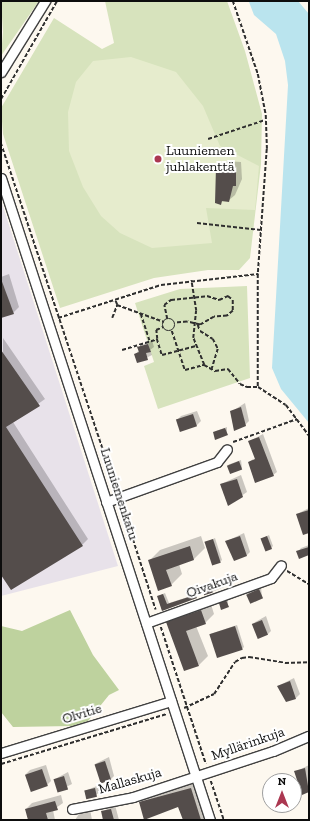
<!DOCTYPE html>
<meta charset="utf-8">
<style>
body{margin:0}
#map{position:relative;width:310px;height:821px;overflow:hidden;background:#fdf8ef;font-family:"Zilla Slab",serif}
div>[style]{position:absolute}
.industrial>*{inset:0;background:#e8e2ea}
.green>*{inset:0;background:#d7e3bd}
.forest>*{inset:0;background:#bed29e}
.pitch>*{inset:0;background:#e6eccd}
.water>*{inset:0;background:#bae4ee}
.shadow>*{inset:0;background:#0003}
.building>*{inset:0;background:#544d4b;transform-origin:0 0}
.path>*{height:1.5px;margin-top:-0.75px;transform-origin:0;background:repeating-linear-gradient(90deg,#2f2f2f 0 4px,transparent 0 6px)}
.path>.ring{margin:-0.75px;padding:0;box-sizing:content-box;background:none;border:1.5px solid #2f2f2f;border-radius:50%}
.roads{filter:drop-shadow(1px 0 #404040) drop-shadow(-1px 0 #404040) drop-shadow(0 1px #404040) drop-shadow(0 -1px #404040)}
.minor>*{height:9px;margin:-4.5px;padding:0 4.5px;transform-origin:4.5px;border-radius:4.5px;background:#fff}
.dots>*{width:11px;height:11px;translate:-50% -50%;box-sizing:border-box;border:2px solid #fff;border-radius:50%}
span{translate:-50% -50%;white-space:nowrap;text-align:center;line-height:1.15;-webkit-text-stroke:4px #fff;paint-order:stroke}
.poi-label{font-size:14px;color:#0d0d0d}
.left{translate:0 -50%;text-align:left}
.street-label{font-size:14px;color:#0d0d0d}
.frame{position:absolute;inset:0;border:2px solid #0d0d0d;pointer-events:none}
.north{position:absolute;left:262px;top:773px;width:40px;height:40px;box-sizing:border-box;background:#fff;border:1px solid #9e9e9e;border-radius:50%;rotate:0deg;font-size:11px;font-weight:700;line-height:16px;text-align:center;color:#0d0d0d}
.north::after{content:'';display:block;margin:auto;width:14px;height:18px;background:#ab3751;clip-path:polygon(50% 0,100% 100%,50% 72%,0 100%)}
</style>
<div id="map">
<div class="industrial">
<div style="clip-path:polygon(1px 200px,118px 566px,1px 596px)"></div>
</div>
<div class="green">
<div style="clip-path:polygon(1px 1px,39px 1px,1px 56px,3px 32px)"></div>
<div style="clip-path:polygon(105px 1px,227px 1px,245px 51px,262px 114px,261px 164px,250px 258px,239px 270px,208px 270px,154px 278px,60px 308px,3px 134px,1px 108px,54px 18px,102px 49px,114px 43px)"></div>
<div style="clip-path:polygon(247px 286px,250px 378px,158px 409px,144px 366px,154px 362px,135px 303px,180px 289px)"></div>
</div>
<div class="forest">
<div style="clip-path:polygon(70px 610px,93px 655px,119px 690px,109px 695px,88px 721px,72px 726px,13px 727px,1px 712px,1px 626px,22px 631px)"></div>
</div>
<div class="pitch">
<div style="clip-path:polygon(131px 57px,176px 72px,203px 106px,220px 146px,259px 166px,255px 210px,206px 208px,212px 243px,152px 248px,120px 233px,101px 216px,83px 187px,69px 151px,68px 112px,76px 82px,93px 61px)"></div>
</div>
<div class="water">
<div style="clip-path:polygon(298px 1px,309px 14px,309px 423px,281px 389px,272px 368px,288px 85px,285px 61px,276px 34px,254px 15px,249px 2px)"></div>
</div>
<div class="shadow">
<div style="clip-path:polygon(224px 161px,241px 162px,242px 179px,235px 195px,228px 201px,216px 202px,217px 167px)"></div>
<div style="clip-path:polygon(9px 274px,19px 307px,13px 313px,1px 317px,1px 277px)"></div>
<div style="clip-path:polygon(3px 338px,45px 399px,13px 422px,88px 539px,82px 545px,1px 573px)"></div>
<div style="clip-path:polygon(152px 340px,154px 347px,150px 350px,152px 355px,138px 362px,135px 355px,139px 350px,138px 347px)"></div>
<div style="clip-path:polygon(245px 403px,249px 421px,245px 425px,231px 412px)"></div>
<div style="clip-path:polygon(197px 411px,201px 421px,197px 425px,177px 420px,181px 416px)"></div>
<div style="clip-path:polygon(227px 427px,227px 434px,214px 433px,216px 431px)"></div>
<div style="clip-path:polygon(evenodd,263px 434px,277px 472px,273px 475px,249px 462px,256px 457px,250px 441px,263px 434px,260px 457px,252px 462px,252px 459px,260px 457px)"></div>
<div style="clip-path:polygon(241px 460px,242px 468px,228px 465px,230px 464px)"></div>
<div style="clip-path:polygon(241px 475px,247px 492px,228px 505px,221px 484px)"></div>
<div style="clip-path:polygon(309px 508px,309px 534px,297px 514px)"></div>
<div style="clip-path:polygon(244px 533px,250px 552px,246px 556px,227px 541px)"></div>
<div style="clip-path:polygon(269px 535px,273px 546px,271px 548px,261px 539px)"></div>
<div style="clip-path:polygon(201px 536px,205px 548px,194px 559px,179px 564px,182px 574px,171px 585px,149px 561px,160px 550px)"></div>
<div style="clip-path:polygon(215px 538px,222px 560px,220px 562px,207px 542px)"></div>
<div style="clip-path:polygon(309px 545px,309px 554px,298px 552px,301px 548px)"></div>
<div style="clip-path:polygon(211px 583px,214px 589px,223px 585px,224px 587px,212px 592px,202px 587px)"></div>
<div style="clip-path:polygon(261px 587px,262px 597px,247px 594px,249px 592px)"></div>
<div style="clip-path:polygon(165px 593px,169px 603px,197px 594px,198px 596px,162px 610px,158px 596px)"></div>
<div style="clip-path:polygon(228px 599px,228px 606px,220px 603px)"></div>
<div style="clip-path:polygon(210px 601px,214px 614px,205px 623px,196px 626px,208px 656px,199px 665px,167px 622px,176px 613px)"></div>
<div style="clip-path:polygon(266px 616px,271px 631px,267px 635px,252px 624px)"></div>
<div style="clip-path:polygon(237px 625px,244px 647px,242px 649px,210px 634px)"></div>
<div style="clip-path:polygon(294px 678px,300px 694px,296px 698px,283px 690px,280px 691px,278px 686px)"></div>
<div style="clip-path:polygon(109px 757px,114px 776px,110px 780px,95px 764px)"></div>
<div style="clip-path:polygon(46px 765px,51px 781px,47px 785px,26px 774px,30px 770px)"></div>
<div style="clip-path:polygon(309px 765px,309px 791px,302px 793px,295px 772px)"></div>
<div style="clip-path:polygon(68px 772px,72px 784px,58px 791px,55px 779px)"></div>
<div style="clip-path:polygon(198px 781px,211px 820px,184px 820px,179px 805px,140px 802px,147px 795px)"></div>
<div style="clip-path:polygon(99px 785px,101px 792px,87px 799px,85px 791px)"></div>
<div style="clip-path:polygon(61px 795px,63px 803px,53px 810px,55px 820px,29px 820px,26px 809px,32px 803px)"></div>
<div style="clip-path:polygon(115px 805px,119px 820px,104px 820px,102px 812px)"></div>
<div style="clip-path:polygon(90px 809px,92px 820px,75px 820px,81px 811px)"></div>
</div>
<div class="building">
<div style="clip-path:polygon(216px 167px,236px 167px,236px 186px,233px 186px,229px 202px,222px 201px,221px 205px,215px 203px)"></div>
<div style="clip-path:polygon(1px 279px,14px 314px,1px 318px)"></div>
<div style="clip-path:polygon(148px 344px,151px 352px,146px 353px,148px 360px,137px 363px,134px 354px,139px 352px,137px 347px)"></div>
<div style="clip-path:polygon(1px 350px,40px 406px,6px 427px,83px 546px,11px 590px,1px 575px)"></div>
<div style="clip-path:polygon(241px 407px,246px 426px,234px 431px,230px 411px)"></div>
<div style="left:193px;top:414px;width:13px;height:18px;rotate:72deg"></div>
<div style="clip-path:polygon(225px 428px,228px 435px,215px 440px,213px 432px)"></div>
<div style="clip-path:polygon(259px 437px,274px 476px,255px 483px,248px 462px,255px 459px,248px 441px)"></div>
<div style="left:239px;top:461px;width:9px;height:13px;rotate:69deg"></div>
<div style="clip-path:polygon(237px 479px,243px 497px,228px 506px,220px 484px)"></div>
<div style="clip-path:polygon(309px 510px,309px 533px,303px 535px,296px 514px)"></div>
<div style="clip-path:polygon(240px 536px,247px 556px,234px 561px,225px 541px)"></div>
<div style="left:267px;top:536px;width:14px;height:7px;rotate:69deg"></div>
<div style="left:213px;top:539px;width:25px;height:9px;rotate:72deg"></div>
<div style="clip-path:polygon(190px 546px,194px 560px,166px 570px,172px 586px,158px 591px,148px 560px)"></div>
<div style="clip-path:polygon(309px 547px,309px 555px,299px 559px,296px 551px)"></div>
<div style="left:210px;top:584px;width:9px;height:9px;rotate:72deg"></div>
<div style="left:259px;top:589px;width:10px;height:14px;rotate:66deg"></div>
<div style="clip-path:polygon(163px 594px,167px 604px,195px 595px,197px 598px,162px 611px,157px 596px)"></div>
<div style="clip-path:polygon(226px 600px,229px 607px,221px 610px,219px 603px)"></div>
<div style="clip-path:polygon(201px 610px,206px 624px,186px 631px,199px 666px,184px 671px,166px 622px)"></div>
<div style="left:262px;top:620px;width:16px;height:11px;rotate:68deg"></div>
<div style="left:235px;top:626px;width:25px;height:27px;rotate:72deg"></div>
<div style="clip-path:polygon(290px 681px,296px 699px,286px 702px,277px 686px)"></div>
<div style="left:105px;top:761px;width:20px;height:11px;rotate:72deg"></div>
<div style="clip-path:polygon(305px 768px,309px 792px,302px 795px,294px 771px)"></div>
<div style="left:42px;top:769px;width:18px;height:18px;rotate:71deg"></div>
<div style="left:64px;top:776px;width:14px;height:11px;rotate:73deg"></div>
<div style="left:95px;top:788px;width:9px;height:11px;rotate:77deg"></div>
<div style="clip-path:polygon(191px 788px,201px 820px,183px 820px,178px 807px,144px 820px,139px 802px)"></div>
<div style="clip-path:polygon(55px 801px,58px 810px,46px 813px,48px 820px,28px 820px,25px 809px)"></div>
<div style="clip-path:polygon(111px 809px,114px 820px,103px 820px,101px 811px)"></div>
</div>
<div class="path">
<div style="left:233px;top:1px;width:77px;rotate:71.1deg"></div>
<div style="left:258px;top:74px;width:42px;rotate:79deg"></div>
<div style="left:266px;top:115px;width:34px;rotate:88deg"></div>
<div style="left:267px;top:149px;width:125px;rotate:94.1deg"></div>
<div style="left:258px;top:274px;width:113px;rotate:90deg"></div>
<div style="left:258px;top:387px;width:33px;rotate:33deg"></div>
<div style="left:286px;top:405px;width:39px;rotate:53deg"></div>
<div style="left:1px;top:99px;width:113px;rotate:-60.3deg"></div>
<div style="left:208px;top:139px;width:60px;rotate:-18.4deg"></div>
<div style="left:1px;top:143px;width:364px;rotate:71.6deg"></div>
<div style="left:197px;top:223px;width:64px;rotate:6.2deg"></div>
<div style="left:117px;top:305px;width:50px;rotate:19.9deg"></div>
<div style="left:141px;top:314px;width:28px;rotate:72deg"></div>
<div style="left:58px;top:318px;width:108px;rotate:-17.8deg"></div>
<div style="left:161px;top:285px;width:98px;rotate:-6.5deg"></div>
<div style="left:112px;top:318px;width:14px;rotate:-69deg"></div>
<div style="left:117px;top:305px;width:5px;rotate:-112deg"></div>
<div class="ring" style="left:163px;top:319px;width:10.5px;height:10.5px"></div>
<div style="left:167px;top:319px;width:14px;rotate:-102deg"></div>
<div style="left:164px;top:305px;width:9px;rotate:-36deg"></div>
<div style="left:171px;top:300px;width:36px;rotate:-6deg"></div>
<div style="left:207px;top:296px;width:13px;rotate:18deg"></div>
<div style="left:219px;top:300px;width:10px;rotate:-24deg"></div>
<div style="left:228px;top:296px;width:6px;rotate:39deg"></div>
<div style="left:233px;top:300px;width:11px;rotate:90deg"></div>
<div style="left:233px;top:311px;width:8px;rotate:140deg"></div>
<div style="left:227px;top:316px;width:13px;rotate:176deg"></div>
<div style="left:214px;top:317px;width:16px;rotate:150deg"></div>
<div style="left:200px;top:325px;width:13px;rotate:-167deg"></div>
<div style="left:187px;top:322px;width:12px;rotate:175deg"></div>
<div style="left:198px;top:325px;width:6px;rotate:72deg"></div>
<div style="left:200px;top:331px;width:15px;rotate:32deg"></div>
<div style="left:213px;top:339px;width:11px;rotate:63deg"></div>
<div style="left:218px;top:349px;width:21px;rotate:107deg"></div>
<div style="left:172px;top:331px;width:41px;rotate:71.6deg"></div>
<div style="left:185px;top:370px;width:20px;rotate:-15deg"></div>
<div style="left:204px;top:365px;width:29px;rotate:-112deg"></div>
<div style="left:193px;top:338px;width:27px;rotate:-84deg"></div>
<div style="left:196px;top:311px;width:31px;rotate:-99deg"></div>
<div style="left:157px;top:339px;width:9px;rotate:-96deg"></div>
<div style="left:156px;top:330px;width:8px;rotate:-23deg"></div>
<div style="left:122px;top:350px;width:37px;rotate:-17deg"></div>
<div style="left:157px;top:339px;width:17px;rotate:73deg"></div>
<div style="left:162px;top:355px;width:35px;rotate:-15deg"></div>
<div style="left:204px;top:365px;width:13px;rotate:29deg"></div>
<div style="left:215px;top:371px;width:13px;rotate:-9deg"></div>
<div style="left:228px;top:369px;width:19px;rotate:51deg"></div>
<div style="left:240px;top:384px;width:8px;rotate:23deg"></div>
<div style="left:247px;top:387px;width:11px"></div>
<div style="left:233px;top:442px;width:68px;rotate:-19.8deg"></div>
<div style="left:122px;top:505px;width:110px;rotate:72.1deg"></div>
<div style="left:287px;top:571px;width:26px;rotate:31deg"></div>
<div style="left:161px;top:627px;width:144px;rotate:71.8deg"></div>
<div style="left:184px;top:708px;width:33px;rotate:-25deg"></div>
<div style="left:214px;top:694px;width:38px;rotate:-57deg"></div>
<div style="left:235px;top:662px;width:8px;rotate:-30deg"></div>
<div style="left:242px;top:658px;width:7px;rotate:-8deg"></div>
<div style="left:249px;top:657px;width:36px;rotate:9deg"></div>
<div style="left:285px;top:663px;width:24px;rotate:-2deg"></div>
<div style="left:1px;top:764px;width:173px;rotate:-16.8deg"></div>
<div style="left:211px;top:781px;width:41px;rotate:71.6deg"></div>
</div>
<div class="roads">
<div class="minor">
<div style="left:1px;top:72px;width:84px;rotate:-58.2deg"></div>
<div style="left:1px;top:178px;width:675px;rotate:71.97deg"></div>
<div style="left:106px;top:502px;width:118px;rotate:-19.8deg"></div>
<div style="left:217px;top:462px;width:16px;rotate:-52deg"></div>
<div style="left:146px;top:623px;width:133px;rotate:-19.8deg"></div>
<div style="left:271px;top:578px;width:16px;rotate:-52deg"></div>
<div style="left:1px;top:753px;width:178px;rotate:-17deg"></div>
<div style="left:72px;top:809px;width:62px;rotate:-11.1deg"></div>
<div style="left:133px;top:797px;width:147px;rotate:-18.2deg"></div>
<div style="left:273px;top:751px;width:39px;rotate:-23deg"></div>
</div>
</div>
<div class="dots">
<div style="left:158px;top:159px;background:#ab3751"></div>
</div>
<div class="poi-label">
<span class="left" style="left:166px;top:159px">Luuniemen<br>juhlakenttä</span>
</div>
<div class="street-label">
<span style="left:119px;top:494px;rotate:72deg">Luuniemenkatu</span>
<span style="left:212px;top:585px;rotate:-20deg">Oivakuja</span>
<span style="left:82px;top:714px;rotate:-17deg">Olvitie</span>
<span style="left:248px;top:744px;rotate:-19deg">Myllärinkuja</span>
<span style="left:130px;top:781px;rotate:-16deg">Mallaskuja</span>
</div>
<div class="frame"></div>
<div class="north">N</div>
</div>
